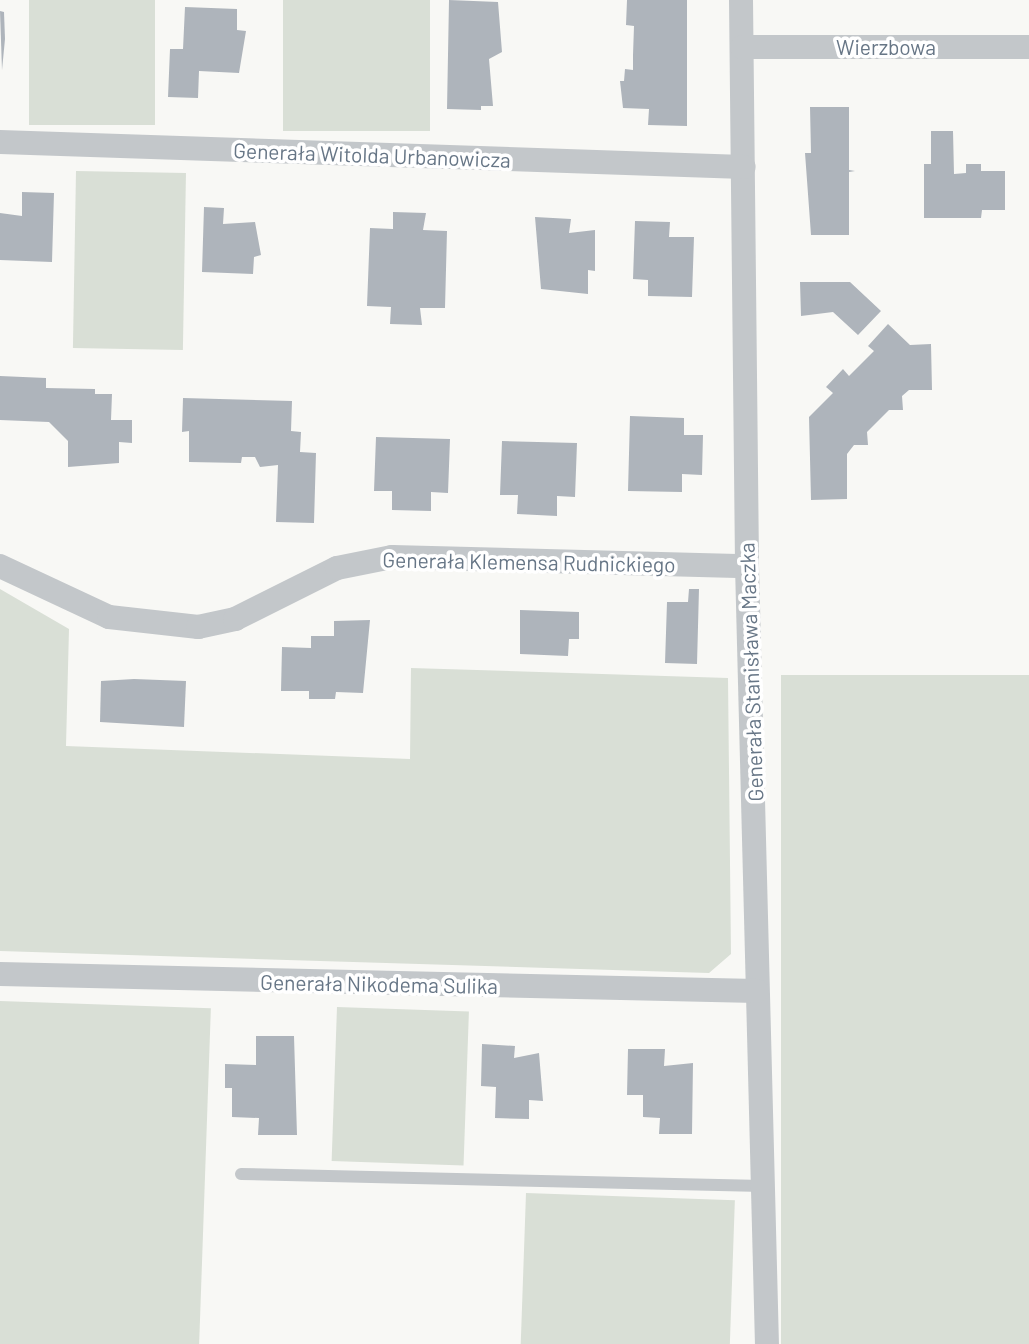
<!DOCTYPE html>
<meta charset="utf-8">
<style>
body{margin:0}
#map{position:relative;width:1029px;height:1344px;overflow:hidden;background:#f8f8f5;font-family:Barlow,sans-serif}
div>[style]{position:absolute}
.green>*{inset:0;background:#d9dfd6;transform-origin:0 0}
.building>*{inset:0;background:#aeb4bb}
.lane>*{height:12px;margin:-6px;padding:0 6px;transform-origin:6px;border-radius:6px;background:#c3c7ca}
.street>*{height:24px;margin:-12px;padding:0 12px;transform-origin:12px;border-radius:12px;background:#c3c7ca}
span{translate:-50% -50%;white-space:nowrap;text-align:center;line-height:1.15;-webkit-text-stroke:7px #fff;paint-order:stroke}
.street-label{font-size:21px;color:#677686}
</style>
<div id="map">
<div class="green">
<div style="left:29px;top:0;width:126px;height:125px"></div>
<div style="left:283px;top:0;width:147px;height:131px"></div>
<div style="left:76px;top:171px;width:110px;height:177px;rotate:1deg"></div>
<div style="clip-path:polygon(0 589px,69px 629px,66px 746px,410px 759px,411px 668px,728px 678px,731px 954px,709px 973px,0 951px)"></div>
<div style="left:1029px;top:675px;width:669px;height:248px;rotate:90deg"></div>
<div style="left:0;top:1001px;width:211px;height:343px;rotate:2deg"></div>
<div style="left:337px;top:1007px;width:132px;height:154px;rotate:2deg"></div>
<div style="left:526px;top:1193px;width:209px;height:151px;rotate:2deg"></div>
</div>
<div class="building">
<div style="clip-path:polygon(449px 0,498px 2px,502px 52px,489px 59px,493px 106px,481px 106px,481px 110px,447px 109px)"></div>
<div style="clip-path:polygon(627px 0,687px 0,687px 126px,648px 125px,649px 109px,623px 108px,620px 81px,624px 81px,625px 69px,633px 70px,633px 55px,634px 26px,626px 25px)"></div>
<div style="clip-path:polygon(185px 7px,237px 9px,237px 30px,246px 31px,239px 73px,199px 71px,198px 98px,168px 97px,170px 49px,183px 49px)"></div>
<div style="clip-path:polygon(0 11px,4px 12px,5px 39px,2px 70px)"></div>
<div style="clip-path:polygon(810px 107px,849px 107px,849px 170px,855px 171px,849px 172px,849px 235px,811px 235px,805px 153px,811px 153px)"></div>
<div style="clip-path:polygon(931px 131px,953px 131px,954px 174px,966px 173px,966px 164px,981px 164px,981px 171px,1005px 171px,1005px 210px,982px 210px,981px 218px,924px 218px,924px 164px,931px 164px)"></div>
<div style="clip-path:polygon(22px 192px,54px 193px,52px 262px,0 260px,0 213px,22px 216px)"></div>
<div style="clip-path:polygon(204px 207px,224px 208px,223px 224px,255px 222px,261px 255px,254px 257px,253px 274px,202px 272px)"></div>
<div style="clip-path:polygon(393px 212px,426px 213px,423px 230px,447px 231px,445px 308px,420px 308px,422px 325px,390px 324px,391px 307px,367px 306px,370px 228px,393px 229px)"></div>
<div style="clip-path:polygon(535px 217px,571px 219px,569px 233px,595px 230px,595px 271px,588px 270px,588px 294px,541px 289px)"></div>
<div style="clip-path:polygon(635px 221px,670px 222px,669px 237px,694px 237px,692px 297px,648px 296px,648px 280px,633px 279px)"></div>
<div style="clip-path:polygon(800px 282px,850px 282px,881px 311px,858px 335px,833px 312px,801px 316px)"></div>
<div style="clip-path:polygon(888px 324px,910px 345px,931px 344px,932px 390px,909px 390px,902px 396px,903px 410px,889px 410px,867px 432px,868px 445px,854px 445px,847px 454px,847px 499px,811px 500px,809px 417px,833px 393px,826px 387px,843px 369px,849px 376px,874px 351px,868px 346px)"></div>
<div style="clip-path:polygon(0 376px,46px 378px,46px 388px,95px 389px,95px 394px,112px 394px,111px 420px,132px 420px,132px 443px,119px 442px,119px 463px,68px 467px,68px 441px,49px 422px,0 420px)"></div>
<div style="clip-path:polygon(183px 398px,292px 401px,291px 431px,301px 432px,300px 452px,316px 453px,314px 523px,276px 522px,278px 465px,260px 467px,255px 457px,242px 457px,241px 463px,189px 462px,189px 431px,182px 432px)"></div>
<div style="clip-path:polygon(630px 416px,684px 418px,684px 435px,703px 435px,702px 475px,682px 474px,682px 492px,628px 491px)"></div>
<div style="clip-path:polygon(376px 437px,450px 439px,448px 493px,431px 492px,431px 511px,392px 510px,392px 491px,374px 491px)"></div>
<div style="clip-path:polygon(502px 441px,577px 443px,575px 497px,557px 496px,557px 516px,517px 514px,518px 495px,500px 495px)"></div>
<div style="clip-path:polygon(689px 589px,699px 589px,697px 664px,665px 663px,667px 602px,688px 602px)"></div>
<div style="clip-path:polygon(520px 610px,579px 612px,579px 639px,569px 639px,568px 656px,520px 654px)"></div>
<div style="clip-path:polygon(370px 620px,363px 693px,336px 692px,335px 699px,309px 699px,309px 691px,281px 691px,282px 647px,311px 648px,311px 636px,334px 636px,334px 621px)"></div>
<div style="clip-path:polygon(134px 679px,186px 681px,184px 727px,100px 722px,101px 681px)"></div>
<div style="clip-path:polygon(256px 1036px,294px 1036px,297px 1135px,258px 1135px,259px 1118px,232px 1117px,232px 1088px,225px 1088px,225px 1064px,256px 1065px)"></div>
<div style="clip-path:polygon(482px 1044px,515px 1046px,514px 1058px,539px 1053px,543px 1101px,529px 1100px,529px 1119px,495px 1118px,496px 1087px,481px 1086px)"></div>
<div style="clip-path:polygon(628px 1049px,665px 1049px,664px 1066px,693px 1063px,692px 1134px,659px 1134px,660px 1118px,643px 1117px,643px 1095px,627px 1095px)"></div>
</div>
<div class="lane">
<div style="left:241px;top:1174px;width:522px;rotate:1.32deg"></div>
</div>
<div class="street">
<div style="left:741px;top:0;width:566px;rotate:89.39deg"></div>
<div style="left:747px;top:566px;width:778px;rotate:88.53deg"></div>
<div style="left:742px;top:47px;width:287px"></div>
<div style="left:0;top:142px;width:744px;rotate:1.92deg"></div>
<div style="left:0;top:566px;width:120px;rotate:25.1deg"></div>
<div style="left:109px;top:617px;width:90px;rotate:6.4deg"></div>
<div style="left:198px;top:627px;width:38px;rotate:-12deg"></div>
<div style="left:235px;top:619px;width:114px;rotate:-26.6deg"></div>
<div style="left:337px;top:568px;width:56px;rotate:-11.3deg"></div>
<div style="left:392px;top:557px;width:355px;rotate:1.5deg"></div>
<div style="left:0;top:974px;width:757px;rotate:1.29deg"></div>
</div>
<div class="street-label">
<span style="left:886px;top:47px">Wierzbowa</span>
<span style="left:372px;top:155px;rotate:2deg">Generała Witolda Urbanowicza</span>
<span style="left:529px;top:562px;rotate:1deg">Generała Klemensa Rudnickiego</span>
<span style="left:751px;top:672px;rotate:-92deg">Generała Stanisława Maczka</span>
<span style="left:379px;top:984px;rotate:1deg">Generała Nikodema Sulika</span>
</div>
</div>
